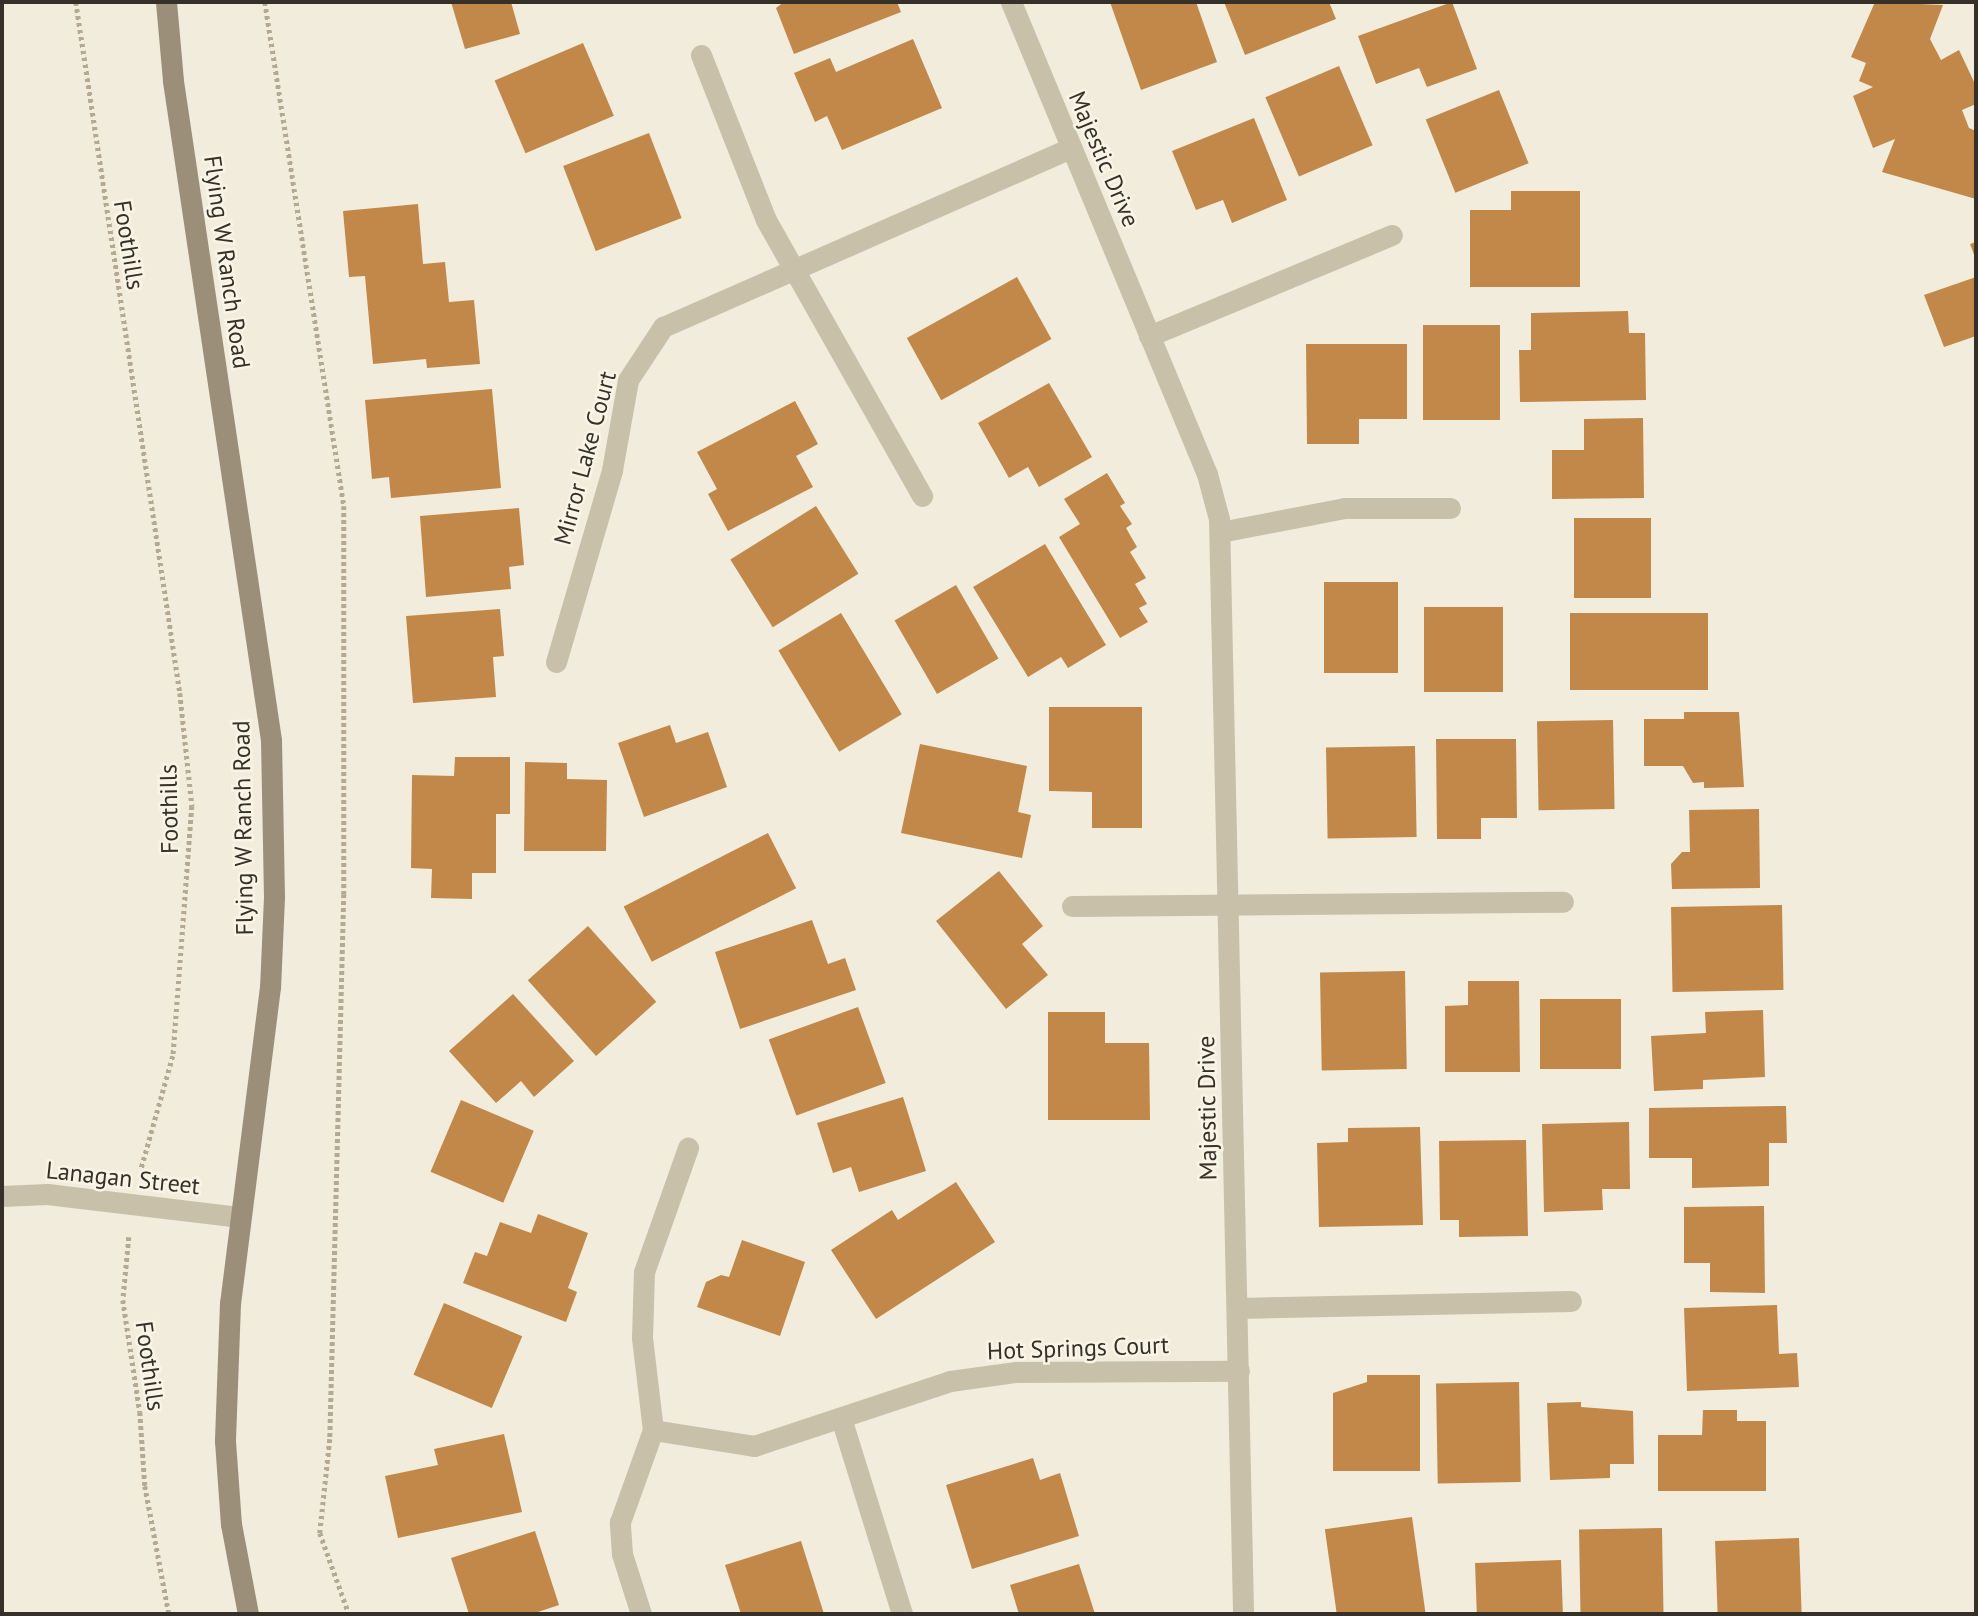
<!DOCTYPE html>
<style>
body{margin:0}
#map{position:relative;width:1978px;height:1616px;overflow:hidden;background:#f1ecdb;font-family:"PT Sans",sans-serif}
div>[style]{position:absolute}
.building>*{inset:0;background:#c18849;transform-origin:0 0}
.path>*{height:4.5px;margin-top:-2.25px;transform-origin:0;background:repeating-linear-gradient(90deg,#b4aa92 0 3.5px,transparent 0 7px)}
.street>*{height:21px;margin:-10.5px;padding:0 10.5px;transform-origin:10.5px;border-radius:10.5px;background:#c8c0a8}
.secondary>*{height:21px;margin:-10.5px;padding:0 10.5px;transform-origin:10.5px;border-radius:10.5px;background:#9c8f79}
span{translate:-50% -50%;white-space:nowrap;text-align:center;line-height:1.15;-webkit-text-stroke:5px #f8f5e7;paint-order:stroke}
.street-label{font-size:24px;color:#353028}
.frame{position:absolute;inset:0;border:4px solid #353028;pointer-events:none}
</style>
<div id="map">
<div class="building">
<div style="clip-path:polygon(451px 2px,511px 2px,520px 34px,465px 49px)"></div>
<div style="clip-path:polygon(784px 2px,897px 2px,901px 12px,794px 54px,776px 8px)"></div>
<div style="clip-path:polygon(1110px 2px,1196px 2px,1217px 62px,1141px 90px)"></div>
<div style="clip-path:polygon(1224px 2px,1329px 2px,1336px 19px,1245px 55px)"></div>
<div style="clip-path:polygon(1452px 2px,1477px 69px,1427px 87px,1419px 68px,1376px 84px,1358px 36px)"></div>
<div style="clip-path:polygon(1875px 2px,1943px 5px,1930px 39px,1941px 60px,1959px 50px,1976px 86px,1976px 104px,1962px 110px,1969px 128px,1976px 131px,1976px 199px,1882px 172px,1895px 139px,1873px 148px,1853px 96px,1873px 87px,1859px 81px,1866px 63px,1851px 57px)"></div>
<div style="clip-path:polygon(913px 39px,942px 108px,842px 150px,827px 116px,815px 122px,794px 73px,830px 58px,836px 72px)"></div>
<div style="left:583px;top:43px;width:79px;height:96px;rotate:67deg"></div>
<div style="left:1339px;top:66px;width:86px;height:80px;rotate:67deg"></div>
<div style="left:1499px;top:90px;width:79px;height:79px;rotate:68deg"></div>
<div style="clip-path:polygon(1254px 118px,1287px 200px,1232px 223px,1223px 200px,1196px 210px,1172px 151px)"></div>
<div style="left:649px;top:133px;width:91px;height:92px;rotate:69deg"></div>
<div style="clip-path:polygon(1511px 191px,1580px 191px,1580px 287px,1470px 287px,1470px 210px,1511px 210px)"></div>
<div style="clip-path:polygon(418px 204px,423px 264px,445px 262px,449px 302px,474px 300px,480px 364px,427px 368px,426px 359px,373px 364px,365px 276px,349px 277px,343px 211px)"></div>
<div style="clip-path:polygon(1976px 242px,1976px 260px,1970px 244px)"></div>
<div style="left:1017px;top:277px;width:71px;height:126px;rotate:61deg"></div>
<div style="clip-path:polygon(1976px 277px,1976px 336px,1944px 347px,1924px 295px)"></div>
<div style="clip-path:polygon(1628px 311px,1629px 333px,1645px 333px,1646px 400px,1520px 402px,1519px 350px,1531px 350px,1531px 313px)"></div>
<div style="left:1423px;top:325px;width:77px;height:95px"></div>
<div style="clip-path:polygon(1306px 344px,1407px 344px,1407px 419px,1359px 419px,1359px 444px,1307px 444px)"></div>
<div style="clip-path:polygon(1049px 383px,1092px 457px,1039px 487px,1028px 467px,1009px 478px,978px 423px)"></div>
<div style="clip-path:polygon(492px 389px,501px 488px,391px 498px,389px 477px,372px 479px,365px 400px)"></div>
<div style="clip-path:polygon(795px 401px,818px 444px,796px 456px,813px 487px,728px 531px,708px 494px,717px 489px,697px 452px)"></div>
<div style="clip-path:polygon(1643px 418px,1644px 498px,1552px 499px,1552px 450px,1584px 450px,1584px 419px)"></div>
<div style="clip-path:polygon(1107px 473px,1125px 503px,1120px 506px,1132px 524px,1126px 528px,1137px 547px,1130px 552px,1146px 578px,1135px 584px,1147px 604px,1139px 608px,1148px 622px,1120px 638px,1059px 537px,1080px 524px,1064px 499px)"></div>
<div style="left:816px;top:506px;width:80px;height:101px;rotate:58deg"></div>
<div style="clip-path:polygon(519px 508px,524px 565px,509px 567px,511px 589px,426px 597px,420px 516px)"></div>
<div style="left:1574px;top:518px;width:77px;height:80px"></div>
<div style="clip-path:polygon(1045px 544px,1106px 645px,1068px 668px,1061px 657px,1028px 677px,973px 587px)"></div>
<div style="left:1324px;top:582px;width:74px;height:91px"></div>
<div style="left:956px;top:585px;width:85px;height:71px;rotate:60deg"></div>
<div style="left:1424px;top:607px;width:79px;height:85px"></div>
<div style="clip-path:polygon(500px 609px,504px 656px,493px 657px,496px 697px,413px 703px,406px 616px)"></div>
<div style="left:841px;top:613px;width:118px;height:73px;rotate:59deg"></div>
<div style="left:1570px;top:613px;width:138px;height:77px"></div>
<div style="clip-path:polygon(1049px 707px,1142px 707px,1142px 828px,1092px 828px,1092px 792px,1049px 791px)"></div>
<div style="clip-path:polygon(1684px 712px,1739px 712px,1744px 787px,1704px 788px,1704px 782px,1693px 783px,1683px 766px,1644px 766px,1644px 719px,1684px 719px)"></div>
<div style="left:1613px;top:720px;width:89px;height:76px;rotate:89deg"></div>
<div style="clip-path:polygon(670px 725px,676px 743px,708px 732px,727px 787px,644px 817px,618px 743px)"></div>
<div style="clip-path:polygon(1436px 739px,1516px 739px,1517px 818px,1481px 818px,1481px 839px,1437px 839px)"></div>
<div style="clip-path:polygon(920px 744px,1027px 766px,1018px 812px,1031px 815px,1022px 858px,901px 833px)"></div>
<div style="left:1415px;top:746px;width:91px;height:89px;rotate:89deg"></div>
<div style="clip-path:polygon(455px 757px,510px 757px,510px 814px,496px 814px,496px 873px,472px 873px,472px 899px,431px 898px,432px 869px,411px 868px,412px 775px,454px 776px)"></div>
<div style="clip-path:polygon(525px 762px,567px 763px,567px 779px,607px 780px,606px 851px,524px 851px)"></div>
<div style="clip-path:polygon(1759px 809px,1760px 888px,1672px 889px,1671px 864px,1682px 852px,1690px 852px,1689px 810px)"></div>
<div style="left:768px;top:833px;width:62px;height:162px;rotate:63deg"></div>
<div style="clip-path:polygon(999px 871px,1043px 926px,1022px 944px,1048px 975px,1006px 1009px,936px 921px)"></div>
<div style="left:1782px;top:905px;width:85px;height:111px;rotate:89deg"></div>
<div style="clip-path:polygon(812px 920px,828px 964px,845px 958px,856px 990px,740px 1029px,715px 952px)"></div>
<div style="left:588px;top:926px;width:102px;height:81px;rotate:48deg"></div>
<div style="left:1405px;top:971px;width:98px;height:85px;rotate:89deg"></div>
<div style="clip-path:polygon(1468px 981px,1519px 981px,1520px 1072px,1445px 1072px,1445px 1006px,1468px 1005px)"></div>
<div style="clip-path:polygon(513px 994px,574px 1061px,534px 1097px,521px 1081px,496px 1103px,449px 1051px)"></div>
<div style="left:1621px;top:999px;width:70px;height:81px;rotate:90deg"></div>
<div style="left:858px;top:1007px;width:81px;height:95px;rotate:70deg"></div>
<div style="clip-path:polygon(1763px 1010px,1765px 1077px,1703px 1080px,1703px 1089px,1654px 1091px,1651px 1036px,1706px 1033px,1705px 1012px)"></div>
<div style="clip-path:polygon(1048px 1012px,1105px 1012px,1105px 1043px,1149px 1043px,1150px 1120px,1048px 1120px)"></div>
<div style="clip-path:polygon(903px 1097px,926px 1171px,859px 1192px,851px 1167px,833px 1173px,817px 1123px)"></div>
<div style="left:461px;top:1100px;width:79px;height:78px;rotate:23deg"></div>
<div style="clip-path:polygon(1786px 1106px,1787px 1143px,1769px 1143px,1769px 1186px,1692px 1188px,1692px 1158px,1649px 1158px,1649px 1108px)"></div>
<div style="clip-path:polygon(1629px 1122px,1630px 1189px,1602px 1189px,1603px 1210px,1544px 1212px,1542px 1124px)"></div>
<div style="clip-path:polygon(1420px 1127px,1423px 1225px,1319px 1227px,1317px 1143px,1348px 1142px,1348px 1128px)"></div>
<div style="clip-path:polygon(1526px 1140px,1528px 1236px,1459px 1237px,1459px 1220px,1440px 1220px,1439px 1141px)"></div>
<div style="clip-path:polygon(956px 1182px,995px 1242px,876px 1319px,831px 1250px,892px 1210px,898px 1220px)"></div>
<div style="clip-path:polygon(1764px 1206px,1765px 1293px,1710px 1292px,1710px 1263px,1684px 1263px,1684px 1207px)"></div>
<div style="clip-path:polygon(538px 1214px,588px 1233px,568px 1288px,577px 1292px,566px 1322px,463px 1283px,475px 1252px,487px 1256px,500px 1222px,531px 1233px)"></div>
<div style="clip-path:polygon(742px 1240px,805px 1262px,780px 1336px,697px 1307px,706px 1282px,721px 1275px,729px 1277px)"></div>
<div style="left:444px;top:1303px;width:85px;height:78px;rotate:23deg"></div>
<div style="clip-path:polygon(1777px 1305px,1779px 1354px,1797px 1353px,1799px 1387px,1687px 1391px,1684px 1308px)"></div>
<div style="clip-path:polygon(1367px 1375px,1420px 1375px,1420px 1471px,1333px 1471px,1333px 1393px,1367px 1382px)"></div>
<div style="left:1519px;top:1382px;width:100px;height:83px;rotate:89deg"></div>
<div style="clip-path:polygon(1581px 1402px,1581px 1407px,1633px 1411px,1634px 1464px,1610px 1464px,1610px 1478px,1550px 1480px,1547px 1403px)"></div>
<div style="clip-path:polygon(1703px 1410px,1737px 1410px,1737px 1421px,1766px 1421px,1766px 1491px,1658px 1491px,1658px 1435px,1702px 1435px)"></div>
<div style="clip-path:polygon(504px 1434px,522px 1512px,398px 1538px,385px 1476px,438px 1465px,434px 1449px)"></div>
<div style="clip-path:polygon(1033px 1458px,1040px 1480px,1060px 1473px,1079px 1536px,972px 1569px,946px 1485px)"></div>
<div style="left:1412px;top:1517px;width:98px;height:88px;rotate:82deg"></div>
<div style="left:1662px;top:1528px;width:86px;height:83px;rotate:89deg"></div>
<div style="clip-path:polygon(535px 1531px,559px 1605px,532px 1614px,469px 1614px,451px 1558px)"></div>
<div style="left:1799px;top:1538px;width:76px;height:84px;rotate:88deg"></div>
<div style="clip-path:polygon(801px 1541px,824px 1614px,741px 1614px,725px 1565px)"></div>
<div style="left:1561px;top:1560px;width:54px;height:86px;rotate:88deg"></div>
<div style="clip-path:polygon(1079px 1564px,1095px 1614px,1019px 1614px,1010px 1585px)"></div>
</div>
<div class="path">
<div style="left:76px;top:2px;width:699px;rotate:81.44deg"></div>
<div style="left:180px;top:693px;width:114px;rotate:83.9deg"></div>
<div style="left:192px;top:806px;width:251px;rotate:94.3deg"></div>
<div style="left:173px;top:1056px;width:118px;rotate:105.7deg"></div>
<div style="left:265px;top:2px;width:510px;rotate:81.09deg"></div>
<div style="left:344px;top:506px;width:388px;rotate:90deg"></div>
<div style="left:344px;top:894px;width:545px;rotate:91.47deg"></div>
<div style="left:330px;top:1439px;width:95px;rotate:96.1deg"></div>
<div style="left:320px;top:1533px;width:86px;rotate:70.3deg"></div>
<div style="left:129px;top:1237px;width:63px;rotate:95.4deg"></div>
<div style="left:123px;top:1300px;width:113px;rotate:81.4deg"></div>
<div style="left:140px;top:1412px;width:74px;rotate:86.1deg"></div>
<div style="left:145px;top:1486px;width:130px;rotate:79.4deg"></div>
</div>
<div class="street">
<div style="left:1011px;top:2px;width:511px;rotate:67.45deg"></div>
<div style="left:1207px;top:474px;width:47px;rotate:75.1deg"></div>
<div style="left:1219px;top:519px;width:1095px;rotate:88.74deg"></div>
<div style="left:701px;top:55px;width:177px;rotate:68.5deg"></div>
<div style="left:766px;top:220px;width:317px;rotate:60.5deg"></div>
<div style="left:1149px;top:336px;width:263px;rotate:-22.6deg"></div>
<div style="left:1220px;top:532px;width:127px;rotate:-10.9deg"></div>
<div style="left:1345px;top:508px;width:105px"></div>
<div style="left:556px;top:662px;width:200px;rotate:-73.7deg"></div>
<div style="left:612px;top:470px;width:91px;rotate:-79.9deg"></div>
<div style="left:628px;top:380px;width:64px;rotate:-56.6deg"></div>
<div style="left:663px;top:327px;width:446px;rotate:-23.7deg"></div>
<div style="left:1072px;top:906px;width:491px;rotate:-0.5deg"></div>
<div style="left:2px;top:1196px;width:45px;rotate:-2.5deg"></div>
<div style="left:47px;top:1194px;width:193px;rotate:6.8deg"></div>
<div style="left:1238px;top:1308px;width:333px;rotate:-1.2deg"></div>
<div style="left:841px;top:1418px;width:205px;rotate:72.7deg"></div>
<div style="left:653px;top:1430px;width:102px;rotate:9deg"></div>
<div style="left:754px;top:1446px;width:206px;rotate:-18.3deg"></div>
<div style="left:950px;top:1381px;width:67px;rotate:-7.8deg"></div>
<div style="left:1016px;top:1372px;width:223px;rotate:-0.3deg"></div>
<div style="left:641px;top:1614px;width:63px;rotate:-107.6deg"></div>
<div style="left:622px;top:1554px;width:32px;rotate:-94deg"></div>
<div style="left:620px;top:1522px;width:98px;rotate:-70.3deg"></div>
<div style="left:653px;top:1430px;width:93px;rotate:-96.8deg"></div>
<div style="left:642px;top:1338px;width:66px;rotate:-88.3deg"></div>
<div style="left:644px;top:1272px;width:132px;rotate:-70.5deg"></div>
</div>
<div class="secondary">
<div style="left:166px;top:2px;width:79px;rotate:84.9deg"></div>
<div style="left:173px;top:81px;width:666px;rotate:81.54deg"></div>
<div style="left:271px;top:740px;width:157px;rotate:88.9deg"></div>
<div style="left:274px;top:897px;width:90px;rotate:92.5deg"></div>
<div style="left:270px;top:987px;width:319px;rotate:97.2deg"></div>
<div style="left:230px;top:1303px;width:138px;rotate:92.1deg"></div>
<div style="left:225px;top:1441px;width:83px;rotate:85.9deg"></div>
<div style="left:231px;top:1524px;width:92px;rotate:79.3deg"></div>
</div>
<div class="street-label">
<span style="left:1104px;top:159px;rotate:67deg">Majestic Drive</span>
<span style="left:129px;top:245px;rotate:81deg">Foothills</span>
<span style="left:227px;top:262px;rotate:82deg">Flying W Ranch Road</span>
<span style="left:585px;top:458px;rotate:-75deg">Mirror Lake Court</span>
<span style="left:169px;top:809px;rotate:-91deg">Foothills</span>
<span style="left:243px;top:828px;rotate:-91deg">Flying W Ranch Road</span>
<span style="left:1207px;top:1108px;rotate:-91deg">Majestic Drive</span>
<span style="left:123px;top:1178px;rotate:6deg">Lanagan Street</span>
<span style="left:1078px;top:1348px;rotate:-2deg">Hot Springs Court</span>
<span style="left:150px;top:1366px;rotate:82deg">Foothills</span>
</div>
<div class="frame"></div>
</div>
